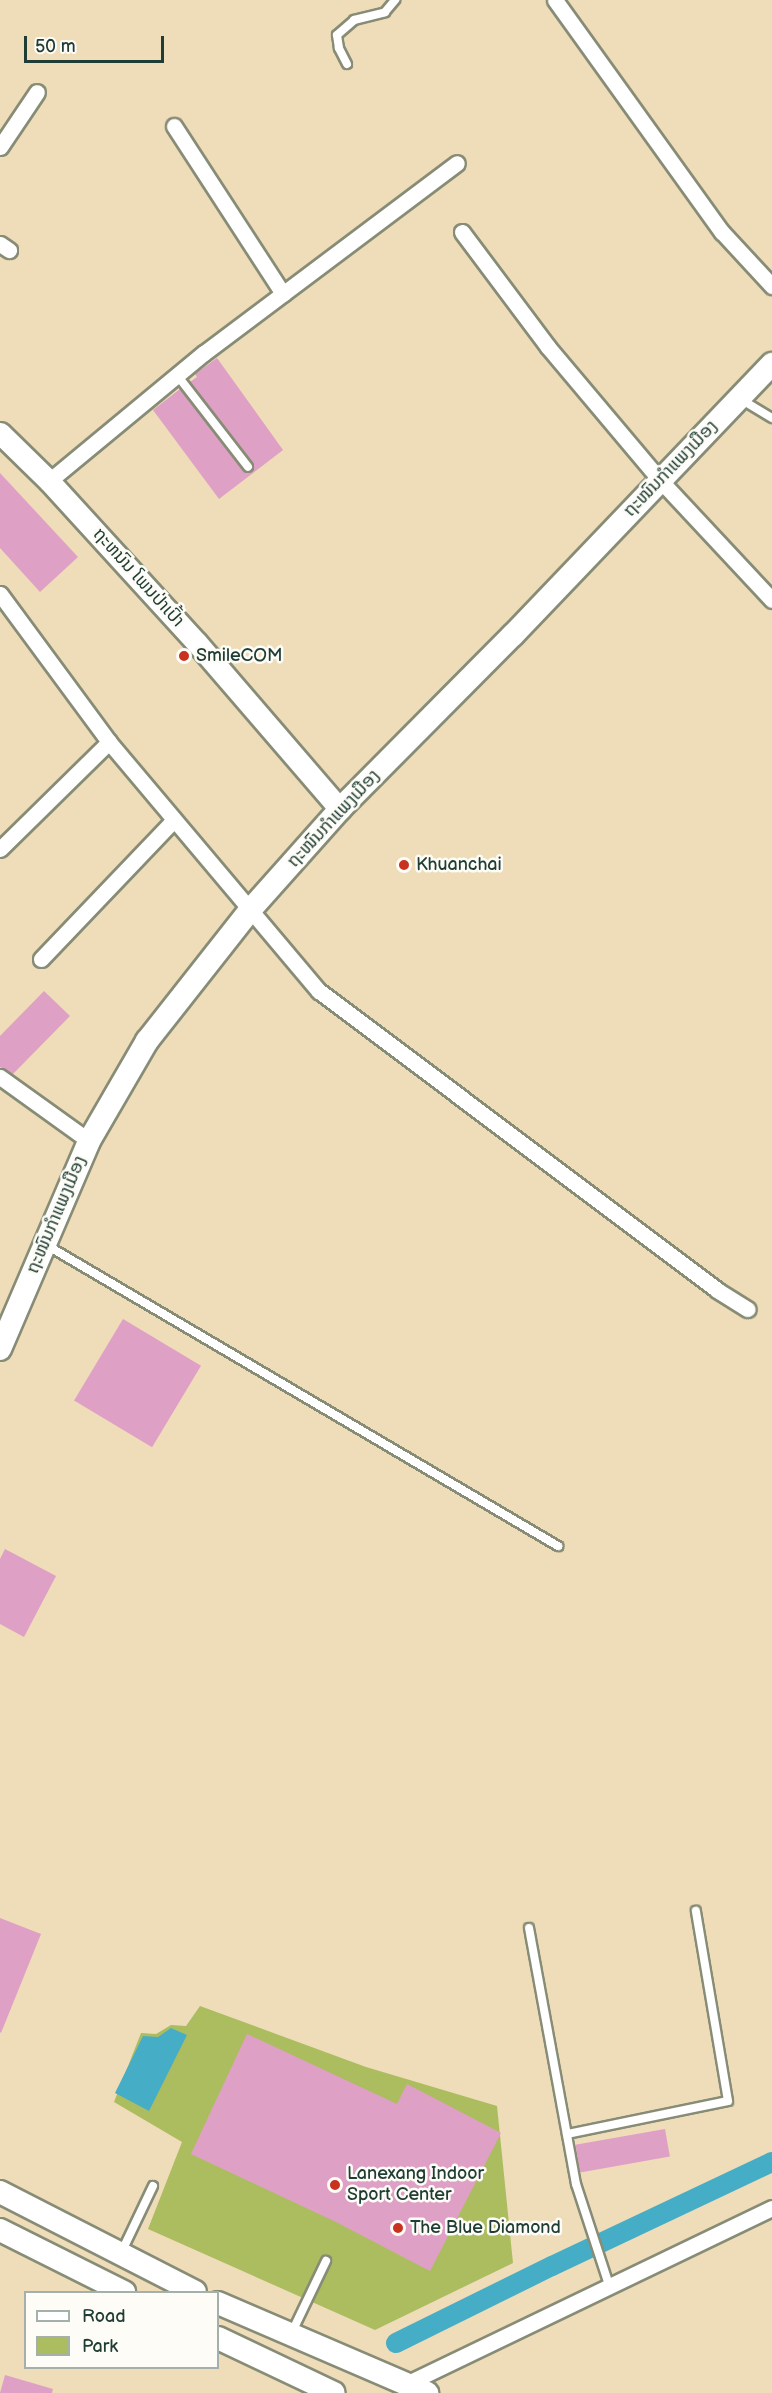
<!DOCTYPE html>
<meta charset="utf-8">
<style>
body{margin:0}
#map{position:relative;width:772px;height:2393px;overflow:hidden;background:#efdcb9;font-family:"Balsamiq Sans","Noto Sans Lao",sans-serif}
div>[style]{position:absolute}
.green>*{inset:0;background:#acbd60}
.water>*{inset:0;background:#46adc6}
.canal>*{height:20px;margin:-10px;padding:0 10px;transform-origin:10px;border-radius:10px;background:#46adc6}
.building>*{inset:0;background:#dfa0c6;transform-origin:0 0}
.roads{filter:drop-shadow(2px 0 #878c76) drop-shadow(-2px 0 #878c76) drop-shadow(0 2px #878c76) drop-shadow(0 -2px #878c76)}
.lane>*{height:8px;margin:-4px;padding:0 4px;transform-origin:4px;border-radius:4px;background:#fff}
.street>*{height:15px;margin:-7.5px;padding:0 7.5px;transform-origin:7.5px;border-radius:7.5px;background:#fff}
.secondary>*{height:21px;margin:-10.5px;padding:0 10.5px;transform-origin:10.5px;border-radius:10.5px;background:#fff}
.primary>*{height:22px;margin:-11px;padding:0 11px;transform-origin:11px;border-radius:11px;background:#fff}
.dots>*{width:16px;height:16px;translate:-50% -50%;box-sizing:border-box;border:3px solid #fdfcf7;border-radius:50%}
span{translate:-50% -50%;white-space:nowrap;text-align:center;line-height:1.15;-webkit-text-stroke:5px #fdfcf7;paint-order:stroke}
.street-label{font-size:18px;color:#1f3d34}
.poi-label{font-size:18px;color:#1f3d34}
.left{translate:0 -50%;text-align:left}
.legend{position:absolute;left:24px;top:2291px;width:195px;height:78px;box-sizing:border-box;background:#fdfcf7;border:2px solid #a4b0a9;margin:0;padding:8px 10px;list-style:none;font-size:18px;color:#1f3d34}
.legend li{display:flex;align-items:center;gap:12px;height:30px}
.legend b{width:30px;border:2px solid #a4b0a9}
.scale{position:absolute;left:24px;top:36px;width:140px;height:27px;box-sizing:border-box;border:3px solid #1f3d34;border-top:0;padding-left:8px;font-size:18px;line-height:21px;white-space:nowrap;color:#1f3d34;-webkit-text-stroke:4px #fdfcf7;paint-order:stroke}
</style>
<div id="map">
<div class="green">
<div style="clip-path:polygon(200px 2006px,366px 2067px,497px 2106px,513px 2263px,375px 2330px,148px 2229px,182px 2142px,114px 2102px,141px 2033px,156px 2034px,171px 2025px,186px 2026px)"></div>
</div>
<div class="water">
<div style="clip-path:polygon(171px 2028px,187px 2035px,149px 2111px,115px 2093px,143px 2036px,158px 2037px)"></div>
</div>
<div class="canal">
<div style="left:396px;top:2343px;width:174px;rotate:-26.3deg"></div>
<div style="left:552px;top:2266px;width:243px;rotate:-25.3deg"></div>
</div>
<div class="building">
<div style="clip-path:polygon(217px 358px,283px 450px,219px 499px,153px 410px,180px 389px,243px 471px,252px 471px,253px 463px,190px 382px,197px 377px,195px 374px)"></div>
<div style="clip-path:polygon(0 473px,78px 557px,40px 592px,0 548px)"></div>
<div style="clip-path:polygon(44px 991px,70px 1016px,13px 1074px,0 1067px,0 1036px)"></div>
<div style="left:123px;top:1319px;width:91px;height:95px;rotate:31deg"></div>
<div style="clip-path:polygon(5px 1549px,56px 1576px,24px 1637px,0 1624px,0 1559px)"></div>
<div style="clip-path:polygon(0 1918px,41px 1934px,1px 2033px,0 2032px)"></div>
<div style="clip-path:polygon(247px 2034px,397px 2104px,407px 2084px,501px 2133px,430px 2271px,336px 2222px,191px 2154px)"></div>
<div style="left:665px;top:2129px;width:28px;height:91px;rotate:80deg"></div>
<div style="clip-path:polygon(5px 2375px,53px 2389px,52px 2393px,0 2393px)"></div>
</div>
<div class="roads">
<div class="lane">
<div style="left:347px;top:64px;width:18px;rotate:-117deg"></div>
<div style="left:339px;top:48px;width:13px;rotate:-99deg"></div>
<div style="left:337px;top:35px;width:23px;rotate:-41deg"></div>
<div style="left:354px;top:20px;width:32px;rotate:-14deg"></div>
<div style="left:385px;top:12px;width:16px;rotate:-50deg"></div>
<div style="left:177px;top:375px;width:116px;rotate:52.3deg"></div>
<div style="left:742px;top:400px;width:35px;rotate:31deg"></div>
<div style="left:48px;top:1246px;width:592px;rotate:30.47deg"></div>
<div style="left:529px;top:1928px;width:260px;rotate:79.6deg"></div>
<div style="left:576px;top:2184px;width:109px;rotate:71.9deg"></div>
<div style="left:567px;top:2134px;width:164px;rotate:-11.6deg"></div>
<div style="left:728px;top:2101px;width:193px;rotate:-99.6deg"></div>
<div style="left:122px;top:2251px;width:72px;rotate:-64.5deg"></div>
<div style="left:292px;top:2332px;width:79px;rotate:-64.4deg"></div>
</div>
<div class="street">
<div style="left:555px;top:0;width:286px;rotate:54.3deg"></div>
<div style="left:722px;top:232px;width:74px;rotate:47.2deg"></div>
<div style="left:174px;top:126px;width:200px;rotate:57deg"></div>
<div style="left:0;top:147px;width:66px;rotate:-56.1deg"></div>
<div style="left:462px;top:232px;width:144px;rotate:53.2deg"></div>
<div style="left:548px;top:347px;width:174px;rotate:49.9deg"></div>
<div style="left:660px;top:480px;width:164px;rotate:47deg"></div>
<div style="left:0;top:244px;width:11px;rotate:34deg"></div>
<div style="left:49px;top:481px;width:201px;rotate:-39.6deg"></div>
<div style="left:204px;top:353px;width:316px;rotate:-36.9deg"></div>
<div style="left:0;top:594px;width:184px;rotate:53.6deg"></div>
<div style="left:109px;top:742px;width:326px;rotate:49.9deg"></div>
<div style="left:319px;top:991px;width:498px;rotate:36.9deg"></div>
<div style="left:717px;top:1290px;width:36px;rotate:32deg"></div>
<div style="left:0;top:849px;width:153px;rotate:-44.5deg"></div>
<div style="left:41px;top:959px;width:192px;rotate:-46.3deg"></div>
<div style="left:0;top:1077px;width:110px;rotate:35.7deg"></div>
<div style="left:406px;top:2384px;width:406px;rotate:-25.7deg"></div>
</div>
<div class="secondary">
<div style="left:0;top:433px;width:69px;rotate:44.4deg"></div>
<div style="left:49px;top:481px;width:219px;rotate:47.6deg"></div>
<div style="left:197px;top:643px;width:219px;rotate:49.3deg"></div>
</div>
<div class="primary">
<div style="left:0;top:1349px;width:226px;rotate:-66.8deg"></div>
<div style="left:89px;top:1141px;width:116px;rotate:-59.9deg"></div>
<div style="left:147px;top:1041px;width:168px;rotate:-51.8deg"></div>
<div style="left:251px;top:909px;width:134px;rotate:-48.3deg"></div>
<div style="left:340px;top:809px;width:245px;rotate:-45.2deg"></div>
<div style="left:513px;top:635px;width:375px;rotate:-46.3deg"></div>
<div style="left:0;top:2192px;width:219px;rotate:27.1deg"></div>
<div style="left:0;top:2230px;width:139px;rotate:26.6deg"></div>
<div style="left:218px;top:2303px;width:228px;rotate:23.3deg"></div>
<div style="left:218px;top:2338px;width:128px;rotate:25.4deg"></div>
</div>
</div>
<div class="dots">
<div style="left:184px;top:656px;background:#c8321e"></div>
<div style="left:404px;top:865px;background:#c8321e"></div>
<div style="left:335px;top:2185px;background:#c8321e"></div>
<div style="left:398px;top:2228px;background:#c8321e"></div>
</div>
<div class="street-label">
<span style="left:671px;top:469px;rotate:-46deg">ຖະໜົນກຳແພງເມືອງ</span>
<span style="left:138px;top:578px;rotate:48deg">ຖະຫນົນ ໂພນປ່າເປົ້າ</span>
<span style="left:334px;top:819px;rotate:-47deg">ຖະໜົນກຳແພງເມືອງ</span>
<span style="left:57px;top:1215px;rotate:-67deg">ຖະໜົນກຳແພງເມືອງ</span>
</div>
<div class="poi-label">
<span class="left" style="left:196px;top:656px">SmileCOM</span>
<span class="left" style="left:416px;top:865px">Khuanchai</span>
<span class="left" style="left:347px;top:2185px">Lanexang Indoor<br>Sport Center</span>
<span class="left" style="left:410px;top:2228px">The Blue Diamond</span>
</div>
<ul class="legend">
<li><b style="height:8px;background:#fff"></b>Road</li>
<li><b style="height:16px;background:#acbd60"></b>Park</li>
</ul>
<div class="scale">50 m</div>
</div>
